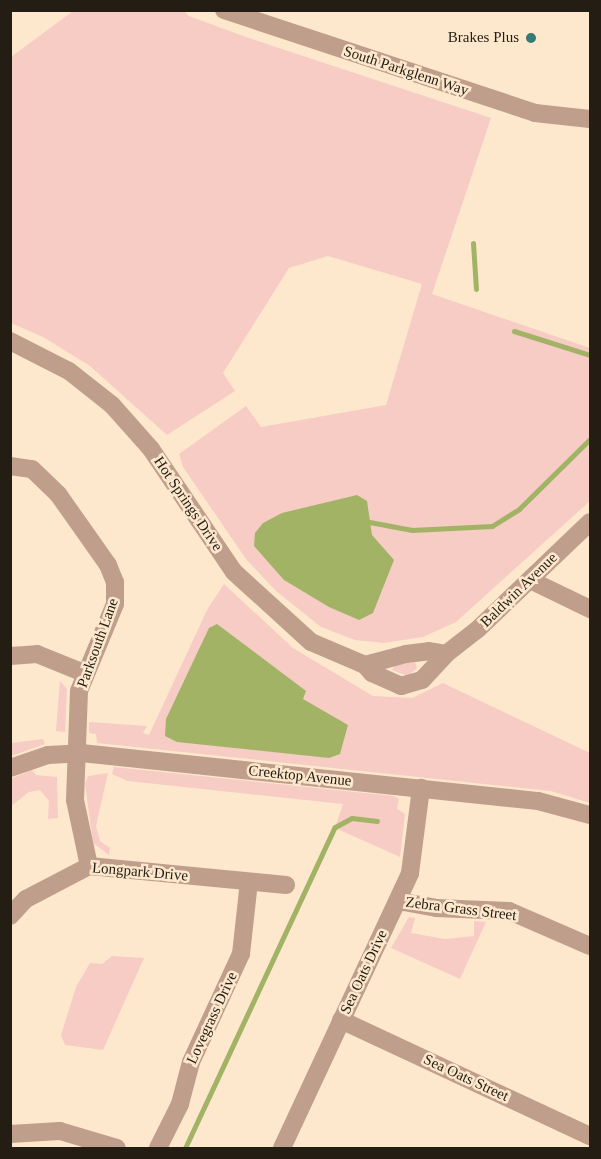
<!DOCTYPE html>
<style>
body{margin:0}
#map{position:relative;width:601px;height:1159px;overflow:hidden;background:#fde8cd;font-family:"Times New Roman",serif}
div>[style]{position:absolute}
.green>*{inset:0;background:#f6ccc5}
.water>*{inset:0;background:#a2b366}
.stream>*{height:5px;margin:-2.5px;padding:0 2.5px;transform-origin:2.5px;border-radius:2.5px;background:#a2b366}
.minor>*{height:18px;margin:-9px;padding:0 9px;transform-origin:9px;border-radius:9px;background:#bf9e8c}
.dots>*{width:16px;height:16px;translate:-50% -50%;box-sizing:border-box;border:3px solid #fde8cd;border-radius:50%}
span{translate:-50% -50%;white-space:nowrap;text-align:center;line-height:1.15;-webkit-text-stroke:5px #fde8cd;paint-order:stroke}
.poi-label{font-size:15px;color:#241d13}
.right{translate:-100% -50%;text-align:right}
.street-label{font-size:15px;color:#241d13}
.frame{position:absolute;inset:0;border:12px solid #241d13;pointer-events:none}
</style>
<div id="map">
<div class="green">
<div style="clip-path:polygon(73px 11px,184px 11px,189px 16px,246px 37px,491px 118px,432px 294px,590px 348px,590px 501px,456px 622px,423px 637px,384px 643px,355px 640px,321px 627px,276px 591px,246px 559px,183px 467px,179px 454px,246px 406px,261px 427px,386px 405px,422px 284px,328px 256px,289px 268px,223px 373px,235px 391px,167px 435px,90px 366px,43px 337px,11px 323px,11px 57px)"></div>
<div style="clip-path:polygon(224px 584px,293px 648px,373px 696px,412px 698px,443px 683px,590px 753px,590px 803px,551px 791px,97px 743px,96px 734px,89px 733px,89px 722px,147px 726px,143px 733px,149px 735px,207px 610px)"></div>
<div style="clip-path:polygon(415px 662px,417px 668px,408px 676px,392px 670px,395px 665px)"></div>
<div style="clip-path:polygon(60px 681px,67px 689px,65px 732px,56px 731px)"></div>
<div style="clip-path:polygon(43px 739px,45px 744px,11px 756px,11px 743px)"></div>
<div style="clip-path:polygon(114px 767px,394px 796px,399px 799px,397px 809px,405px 814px,400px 857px,335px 828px,343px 804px,128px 781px,112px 774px)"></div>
<div style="clip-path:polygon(32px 770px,36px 775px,57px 777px,58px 818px,48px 819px,49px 801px,40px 790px,29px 792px,11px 806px,10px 779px)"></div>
<div style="clip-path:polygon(108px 773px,96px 826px,100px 841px,110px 848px,109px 855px,93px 843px,85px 784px,88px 776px)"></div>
<div style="clip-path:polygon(409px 917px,415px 918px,411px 933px,445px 939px,474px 936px,474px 921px,486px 922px,460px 979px,391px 948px)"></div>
<div style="clip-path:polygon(112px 956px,144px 958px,103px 1050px,65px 1045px,61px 1035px,76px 987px,90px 963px,102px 964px)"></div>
</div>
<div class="water">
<div style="clip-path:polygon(357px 495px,367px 501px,372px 535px,394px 560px,373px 613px,359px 620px,329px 607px,284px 580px,254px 546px,255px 533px,263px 523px,282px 513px)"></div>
<div style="clip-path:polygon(217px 624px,306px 691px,303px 699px,348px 725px,340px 754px,329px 758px,177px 742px,165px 736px,166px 719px,209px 628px)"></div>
</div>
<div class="stream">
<div style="left:473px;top:243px;width:46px;rotate:86.3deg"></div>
<div style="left:514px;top:331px;width:80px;rotate:17.5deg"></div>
<div style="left:364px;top:521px;width:49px;rotate:10.6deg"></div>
<div style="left:412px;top:530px;width:80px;rotate:-2.9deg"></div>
<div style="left:492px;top:526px;width:32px;rotate:-32deg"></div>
<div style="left:519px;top:509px;width:100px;rotate:-44.6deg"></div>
<div style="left:185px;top:1148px;width:354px;rotate:-65deg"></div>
<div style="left:335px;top:827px;width:19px;rotate:-28deg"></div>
<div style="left:352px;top:818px;width:25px;rotate:7deg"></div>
</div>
<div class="minor">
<div style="left:224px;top:10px;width:328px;rotate:18.3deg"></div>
<div style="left:535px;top:113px;width:55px;rotate:6.2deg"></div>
<div style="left:10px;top:341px;width:66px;rotate:27deg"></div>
<div style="left:69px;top:371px;width:55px;rotate:38.3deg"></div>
<div style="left:112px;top:405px;width:59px;rotate:48.4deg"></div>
<div style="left:151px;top:449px;width:148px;rotate:56deg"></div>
<div style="left:234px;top:572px;width:104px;rotate:42.3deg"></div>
<div style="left:311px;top:642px;width:59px;rotate:23.1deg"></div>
<div style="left:365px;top:665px;width:42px;rotate:-15deg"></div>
<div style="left:406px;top:654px;width:23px;rotate:-7deg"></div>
<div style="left:429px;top:651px;width:17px;rotate:10deg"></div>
<div style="left:10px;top:466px;width:22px;rotate:8deg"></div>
<div style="left:32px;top:469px;width:36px;rotate:44deg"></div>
<div style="left:58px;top:494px;width:87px;rotate:54.8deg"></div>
<div style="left:108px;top:565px;width:18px;rotate:68deg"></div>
<div style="left:115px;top:582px;width:22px;rotate:90deg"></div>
<div style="left:115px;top:604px;width:94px;rotate:112.5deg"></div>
<div style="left:79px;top:691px;width:109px;rotate:92.1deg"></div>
<div style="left:75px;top:800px;width:67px;rotate:78deg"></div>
<div style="left:530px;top:580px;width:67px;rotate:25.8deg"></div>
<div style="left:10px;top:656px;width:27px;rotate:-4deg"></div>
<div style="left:37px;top:654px;width:51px;rotate:22deg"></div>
<div style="left:365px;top:665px;width:11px;rotate:49deg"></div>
<div style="left:372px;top:673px;width:32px;rotate:24deg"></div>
<div style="left:401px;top:686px;width:22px;rotate:-16deg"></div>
<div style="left:422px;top:680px;width:35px;rotate:-47deg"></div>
<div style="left:446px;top:654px;width:39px;rotate:-38deg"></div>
<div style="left:477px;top:630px;width:156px;rotate:-43.7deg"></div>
<div style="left:10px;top:768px;width:40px;rotate:-18.9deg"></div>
<div style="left:48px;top:755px;width:33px;rotate:-3deg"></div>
<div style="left:81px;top:753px;width:460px;rotate:6deg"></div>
<div style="left:538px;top:801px;width:54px;rotate:15.1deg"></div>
<div style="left:398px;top:901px;width:39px;rotate:10deg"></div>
<div style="left:436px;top:908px;width:73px;rotate:2.4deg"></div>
<div style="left:509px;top:911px;width:88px;rotate:23.4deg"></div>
<div style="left:10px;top:916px;width:23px;rotate:-47deg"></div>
<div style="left:26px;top:899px;width:71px;rotate:-27.6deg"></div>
<div style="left:89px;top:866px;width:198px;rotate:5.5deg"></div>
<div style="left:341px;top:1020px;width:275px;rotate:25deg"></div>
<div style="left:10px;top:1134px;width:50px;rotate:-3.4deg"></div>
<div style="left:60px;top:1131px;width:59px;rotate:16.6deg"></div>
<div style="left:158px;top:1148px;width:49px;rotate:-63.4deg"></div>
<div style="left:180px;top:1104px;width:43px;rotate:-75.3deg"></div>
<div style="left:191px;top:1062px;width:119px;rotate:-65.2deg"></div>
<div style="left:241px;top:954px;width:72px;rotate:-83.7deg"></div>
<div style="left:282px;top:1148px;width:303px;rotate:-65deg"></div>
<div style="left:410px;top:873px;width:86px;rotate:-82.6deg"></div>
</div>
<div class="dots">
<div style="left:531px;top:38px;background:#337b74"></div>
</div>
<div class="poi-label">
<span class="right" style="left:519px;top:38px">Brakes Plus</span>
</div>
<div class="street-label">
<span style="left:406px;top:71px;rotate:18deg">South Parkglenn Way</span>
<span style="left:188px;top:504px;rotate:56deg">Hot Springs Drive</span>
<span style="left:519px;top:590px;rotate:-44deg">Baldwin Avenue</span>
<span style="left:98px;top:643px;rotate:-70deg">Parksouth Lane</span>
<span style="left:300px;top:776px;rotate:6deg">Creektop Avenue</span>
<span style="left:140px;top:872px;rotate:5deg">Longpark Drive</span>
<span style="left:461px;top:909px;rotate:7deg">Zebra Grass Street</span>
<span style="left:364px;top:972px;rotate:-65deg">Sea Oats Drive</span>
<span style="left:212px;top:1018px;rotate:-65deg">Lovegrass Drive</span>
<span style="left:466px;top:1078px;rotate:25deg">Sea Oats Street</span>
</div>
<div class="frame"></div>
</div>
